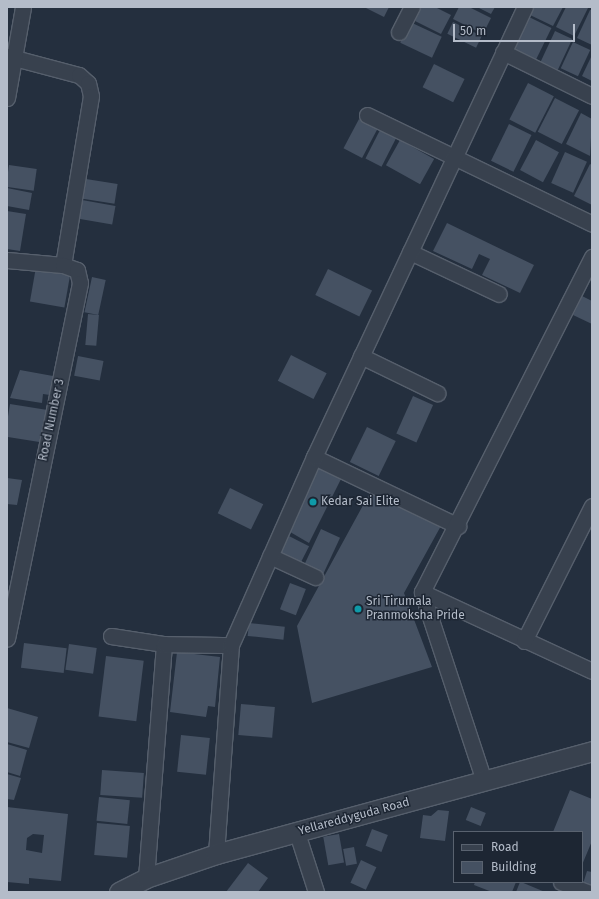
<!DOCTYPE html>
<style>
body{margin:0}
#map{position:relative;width:599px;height:899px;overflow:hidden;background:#242f3e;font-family:"Fira Sans",sans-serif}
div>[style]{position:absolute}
.building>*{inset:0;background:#455162;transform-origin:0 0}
.roads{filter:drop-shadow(1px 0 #565f6c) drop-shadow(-1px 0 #565f6c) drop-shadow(0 1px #565f6c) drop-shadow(0 -1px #565f6c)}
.minor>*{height:15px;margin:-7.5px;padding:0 7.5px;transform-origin:7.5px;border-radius:7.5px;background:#38414e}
.tertiary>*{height:19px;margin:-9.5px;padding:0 9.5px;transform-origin:9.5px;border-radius:9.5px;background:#38414e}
.dots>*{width:11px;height:11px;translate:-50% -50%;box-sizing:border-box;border:2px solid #1d2633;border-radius:50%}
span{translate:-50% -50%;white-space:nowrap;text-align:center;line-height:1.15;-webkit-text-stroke:3px #1d2633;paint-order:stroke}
.street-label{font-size:12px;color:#b4bcc9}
.poi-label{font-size:12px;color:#b4bcc9}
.left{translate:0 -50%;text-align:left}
.frame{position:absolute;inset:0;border:8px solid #b4bcc9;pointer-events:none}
.legend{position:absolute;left:453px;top:831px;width:130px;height:52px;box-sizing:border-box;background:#1d2633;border:1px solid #59626f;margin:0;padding:5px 7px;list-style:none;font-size:12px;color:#b4bcc9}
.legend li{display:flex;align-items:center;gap:8px;height:20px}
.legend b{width:20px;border:1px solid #59626f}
.scale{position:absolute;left:453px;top:24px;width:122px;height:18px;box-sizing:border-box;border:2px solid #b4bcc9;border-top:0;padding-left:5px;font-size:12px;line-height:14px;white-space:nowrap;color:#b4bcc9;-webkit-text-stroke:3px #1d2633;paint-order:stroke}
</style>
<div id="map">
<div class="building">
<div style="clip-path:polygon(364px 7px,389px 7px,384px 17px)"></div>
<div style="clip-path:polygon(421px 7px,435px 7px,451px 15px,441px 34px,415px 21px)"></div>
<div style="clip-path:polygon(459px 7px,469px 7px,491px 18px,483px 34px,453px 19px)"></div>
<div style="clip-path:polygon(477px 7px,495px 7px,491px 14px)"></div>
<div style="clip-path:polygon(534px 7px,563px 7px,553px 26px,530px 15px)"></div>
<div style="clip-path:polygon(566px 7px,588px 8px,574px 36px,556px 27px)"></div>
<div style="clip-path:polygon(590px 10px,592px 10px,592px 45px,577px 38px)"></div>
<div style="left:529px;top:17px;width:25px;height:36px;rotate:26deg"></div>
<div style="left:410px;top:22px;width:35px;height:23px;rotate:25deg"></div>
<div style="left:453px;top:22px;width:32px;height:13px;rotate:26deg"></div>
<div style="left:555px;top:31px;width:19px;height:34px;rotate:25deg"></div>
<div style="left:573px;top:42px;width:19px;height:29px;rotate:25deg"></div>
<div style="clip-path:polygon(592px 55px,592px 81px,582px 76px)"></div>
<div style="left:434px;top:64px;width:34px;height:26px;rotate:26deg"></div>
<div style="left:528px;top:83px;width:29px;height:41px;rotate:27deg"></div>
<div style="left:555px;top:98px;width:27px;height:38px;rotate:27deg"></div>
<div style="clip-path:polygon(581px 113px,592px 119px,590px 156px,566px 144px)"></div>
<div style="left:359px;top:119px;width:21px;height:33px;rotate:28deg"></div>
<div style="left:509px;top:124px;width:25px;height:41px;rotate:26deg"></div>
<div style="left:380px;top:130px;width:18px;height:32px;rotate:27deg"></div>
<div style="left:400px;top:140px;width:39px;height:29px;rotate:29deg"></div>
<div style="left:536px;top:140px;width:26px;height:34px;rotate:28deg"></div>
<div style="left:565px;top:152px;width:24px;height:34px;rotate:24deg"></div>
<div style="clip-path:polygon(590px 164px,592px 165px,592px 205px,574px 196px)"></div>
<div style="left:9px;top:165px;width:28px;height:22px;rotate:8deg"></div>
<div style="left:86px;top:179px;width:32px;height:20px;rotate:9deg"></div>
<div style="clip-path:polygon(7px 188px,32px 193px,29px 210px,7px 206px)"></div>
<div style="left:82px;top:200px;width:34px;height:19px;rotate:10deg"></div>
<div style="clip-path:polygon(7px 211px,26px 214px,20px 251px,7px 249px)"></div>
<div style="clip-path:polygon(447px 223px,534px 265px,520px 293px,482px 275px,490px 259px,479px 254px,472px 269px,433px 251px)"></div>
<div style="left:36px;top:267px;width:35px;height:35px;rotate:10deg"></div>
<div style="left:328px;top:269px;width:49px;height:29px;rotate:26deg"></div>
<div style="left:92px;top:277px;width:14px;height:36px;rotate:12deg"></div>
<div style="clip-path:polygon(582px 296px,592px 301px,592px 324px,573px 315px)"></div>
<div style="left:88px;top:314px;width:11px;height:31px;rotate:5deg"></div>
<div style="left:291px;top:355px;width:40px;height:29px;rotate:27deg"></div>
<div style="left:78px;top:356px;width:26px;height:20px;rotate:11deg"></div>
<div style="clip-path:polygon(20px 370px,53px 376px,50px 395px,43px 394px,42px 403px,10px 398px)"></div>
<div style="left:413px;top:396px;width:22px;height:41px;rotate:24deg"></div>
<div style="left:10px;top:404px;width:38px;height:33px;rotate:9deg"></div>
<div style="left:367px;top:427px;width:32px;height:39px;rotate:26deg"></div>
<div style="clip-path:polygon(314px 462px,343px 475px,309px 543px,285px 529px)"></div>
<div style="clip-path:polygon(7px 478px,22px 480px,17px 505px,7px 504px)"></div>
<div style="clip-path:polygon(373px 487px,442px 524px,404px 593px,432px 667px,312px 703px,297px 626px)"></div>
<div style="left:230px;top:488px;width:37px;height:28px;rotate:26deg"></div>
<div style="left:321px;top:529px;width:21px;height:42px;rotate:25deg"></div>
<div style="left:285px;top:534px;width:27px;height:23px;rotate:27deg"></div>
<div style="left:290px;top:583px;width:17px;height:28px;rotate:21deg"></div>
<div style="left:249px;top:623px;width:36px;height:13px;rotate:6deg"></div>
<div style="left:24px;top:643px;width:43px;height:25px;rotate:7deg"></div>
<div style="left:69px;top:644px;width:28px;height:26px;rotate:8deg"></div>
<div style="clip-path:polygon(177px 652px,220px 657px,215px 707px,208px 706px,206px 717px,170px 712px)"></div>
<div style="left:106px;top:656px;width:38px;height:61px;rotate:7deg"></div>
<div style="left:241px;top:704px;width:34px;height:31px;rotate:5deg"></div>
<div style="clip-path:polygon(7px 708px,38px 717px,29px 748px,7px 742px)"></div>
<div style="left:181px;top:735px;width:29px;height:37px;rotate:6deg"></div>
<div style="clip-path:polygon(7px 744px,27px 750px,20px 776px,7px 772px)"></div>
<div style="left:102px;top:770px;width:42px;height:25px;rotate:4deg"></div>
<div style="clip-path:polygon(7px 774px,21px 778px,14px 800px,7px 799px)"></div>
<div style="clip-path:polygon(570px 790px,592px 799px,592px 841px,582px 865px,582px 832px,553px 832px)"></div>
<div style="left:99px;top:797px;width:31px;height:24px;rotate:6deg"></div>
<div style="clip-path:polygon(evenodd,7px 807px,68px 814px,61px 881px,29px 878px,29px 884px,7px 882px,7px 807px,33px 834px,44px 835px,42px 853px,26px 850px,27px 838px,33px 834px)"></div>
<div style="left:471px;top:807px;width:16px;height:14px;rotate:22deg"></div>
<div style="clip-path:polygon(438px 810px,449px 811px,445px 841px,420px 838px,423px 815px,431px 816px)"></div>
<div style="left:97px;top:823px;width:33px;height:32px;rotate:5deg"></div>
<div style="left:372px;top:829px;width:17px;height:18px;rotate:21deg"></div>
<div style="left:339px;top:834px;width:29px;height:16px;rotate:80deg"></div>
<div style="left:354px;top:847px;width:17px;height:11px;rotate:80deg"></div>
<div style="left:361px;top:860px;width:17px;height:25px;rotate:25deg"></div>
<div style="clip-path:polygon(248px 863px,268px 878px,258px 892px,226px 892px)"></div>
<div style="clip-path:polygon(587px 871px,592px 872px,592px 890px,582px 887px)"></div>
<div style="clip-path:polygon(475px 882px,516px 882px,512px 892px,492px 892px,474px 885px)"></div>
<div style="clip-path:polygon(520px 882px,521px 882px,545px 892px,516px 892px)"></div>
</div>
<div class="roads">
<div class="minor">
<div style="left:399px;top:32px;width:28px;rotate:-63deg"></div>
<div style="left:503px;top:52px;width:99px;rotate:26.3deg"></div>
<div style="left:7px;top:56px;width:74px;rotate:14.8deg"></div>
<div style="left:79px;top:75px;width:12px;rotate:42deg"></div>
<div style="left:88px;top:83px;width:13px;rotate:77deg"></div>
<div style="left:91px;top:96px;width:171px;rotate:99.4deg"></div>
<div style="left:7px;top:98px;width:92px;rotate:-80deg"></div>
<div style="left:367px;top:115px;width:250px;rotate:25.8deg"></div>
<div style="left:410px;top:252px;width:98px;rotate:25.3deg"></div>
<div style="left:7px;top:260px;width:56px;rotate:5.1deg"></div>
<div style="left:63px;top:265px;width:15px;rotate:20deg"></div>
<div style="left:77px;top:270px;width:13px;rotate:77deg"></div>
<div style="left:80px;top:283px;width:363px;rotate:101.6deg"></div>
<div style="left:361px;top:356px;width:85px;rotate:26deg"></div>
<div style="left:314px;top:457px;width:160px;rotate:25.6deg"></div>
<div style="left:270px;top:556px;width:50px;rotate:25deg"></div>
<div style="left:422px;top:592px;width:187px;rotate:24.9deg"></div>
<div style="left:111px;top:636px;width:54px;rotate:8.6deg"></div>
<div style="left:164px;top:644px;width:235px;rotate:94.4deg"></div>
<div style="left:524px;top:641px;width:151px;rotate:-63.3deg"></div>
<div style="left:164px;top:644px;width:67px;rotate:0.9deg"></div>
<div style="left:484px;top:781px;width:199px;rotate:-108.2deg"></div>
<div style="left:422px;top:592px;width:376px;rotate:-63.1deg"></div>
<div style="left:297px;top:833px;width:62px;rotate:72.1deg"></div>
<div style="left:216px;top:854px;width:210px;rotate:-85.9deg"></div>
<div style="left:231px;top:645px;width:206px;rotate:-66.2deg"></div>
<div style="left:314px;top:457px;width:497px;rotate:-64.9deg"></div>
<div style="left:561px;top:882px;width:28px;rotate:21deg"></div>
</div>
<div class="tertiary">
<div style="left:119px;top:892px;width:30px;rotate:-27deg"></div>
<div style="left:146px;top:878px;width:74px;rotate:-18.9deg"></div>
<div style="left:216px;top:854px;width:390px;rotate:-15.3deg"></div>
</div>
</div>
<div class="dots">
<div style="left:313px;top:502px;background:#0f9aa8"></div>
<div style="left:358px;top:609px;background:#0f9aa8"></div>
</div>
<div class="street-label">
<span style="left:52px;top:420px;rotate:-78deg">Road Number 3</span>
<span style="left:354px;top:817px;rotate:-15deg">Yellareddyguda Road</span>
</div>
<div class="poi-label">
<span class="left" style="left:321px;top:502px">Kedar Sai Elite</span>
<span class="left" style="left:366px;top:609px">Sri Tirumala<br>Pranmoksha Pride</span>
</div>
<div class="frame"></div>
<ul class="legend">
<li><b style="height:5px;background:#38414e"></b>Road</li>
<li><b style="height:11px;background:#455162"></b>Building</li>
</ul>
<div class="scale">50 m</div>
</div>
